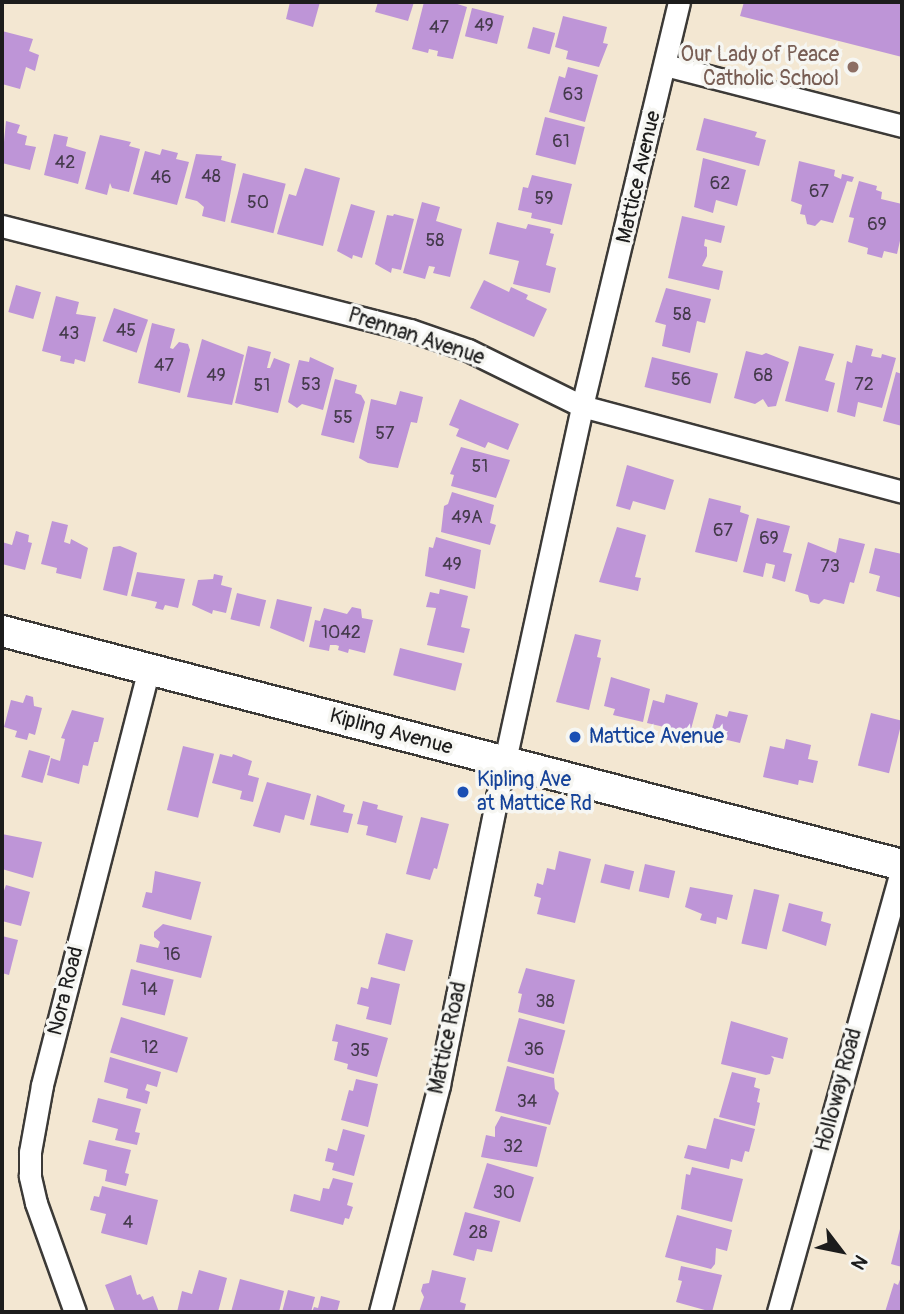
<!DOCTYPE html>
<style>
body{margin:0}
#map{position:relative;width:904px;height:1314px;overflow:hidden;background:#f3e7d2;font-family:Pangolin,sans-serif}
div>[style]{position:absolute}
.building>*{inset:0;background:#be95d7;transform-origin:0 0}
.roads{filter:drop-shadow(2px 0 #3c3a37) drop-shadow(-2px 0 #3c3a37) drop-shadow(0 2px #3c3a37) drop-shadow(0 -2px #3c3a37)}
.street>*{height:21px;margin:-10.5px;padding:0 10.5px;transform-origin:10.5px;border-radius:10.5px;background:#fff}
.secondary>*{height:30px;margin:-15px;padding:0 15px;transform-origin:15px;border-radius:15px;background:#fff}
.dots>*{width:19px;height:19px;translate:-50% -50%;box-sizing:border-box;border:4px solid #f6f6f2;border-radius:50%}
span{translate:-50% -50%;white-space:nowrap;text-align:center;line-height:1.15;-webkit-text-stroke:7px #f6f6f2;paint-order:stroke}
.number-label{font-size:18px;color:#443a4b}
.number-label span{-webkit-text-stroke-width:0}
.education-label{font-size:21px;color:#785e54}
.right{translate:-100% -50%;text-align:right}
.street-label{font-size:21px;color:#1c1c1c}
.transit-label{font-size:21px;color:#164399}
.left{translate:0 -50%;text-align:left}
.frame{position:absolute;inset:0;border:4px solid #1c1c1c;pointer-events:none}
.north{position:absolute;left:806px;top:1216px;width:70px;height:70px;-webkit-text-stroke:5px #f6f6f2;paint-order:stroke;rotate:122deg;font-size:19px;font-weight:700;line-height:28px;text-align:center;color:#1c1c1c}
.north::after{content:'';display:block;margin:auto;width:24px;height:32px;background:#1c1c1c;clip-path:polygon(50% 0,100% 100%,50% 72%,0 100%)}
</style>
<div id="map">
<div class="building">
<div style="clip-path:polygon(290px 2px,320px 2px,313px 27px,286px 19px)"></div>
<div style="clip-path:polygon(378px 2px,414px 2px,408px 21px,375px 12px)"></div>
<div style="clip-path:polygon(424px 2px,451px 2px,467px 7px,453px 59px,437px 56px,438px 51px,429px 49px,428px 53px,412px 49px)"></div>
<div style="clip-path:polygon(744px 2px,902px 2px,902px 57px,740px 16px)"></div>
<div style="left:472px;top:8px;width:33px;height:29px;rotate:14deg"></div>
<div style="clip-path:polygon(563px 16px,607px 27px,603px 43px,608px 44px,599px 67px,566px 59px,568px 51px,555px 47px)"></div>
<div style="left:533px;top:27px;width:23px;height:22px;rotate:15deg"></div>
<div style="clip-path:polygon(2px 31px,33px 39px,29px 51px,39px 55px,35px 71px,26px 67px,20px 89px,2px 84px)"></div>
<div style="clip-path:polygon(568px 67px,598px 75px,585px 122px,549px 112px,559px 76px,565px 78px)"></div>
<div style="left:545px;top:117px;width:41px;height:39px;rotate:14deg"></div>
<div style="clip-path:polygon(704px 118px,757px 132px,755px 137px,766px 140px,759px 166px,696px 150px)"></div>
<div style="clip-path:polygon(6px 121px,20px 125px,17px 133px,27px 136px,25px 145px,36px 147px,30px 170px,2px 163px)"></div>
<div style="clip-path:polygon(54px 134px,68px 137px,66px 146px,86px 152px,78px 184px,44px 175px)"></div>
<div style="clip-path:polygon(100px 135px,131px 142px,129px 146px,140px 149px,129px 192px,112px 188px,110px 183px,107px 195px,85px 189px)"></div>
<div style="clip-path:polygon(162px 149px,178px 153px,176px 159px,189px 162px,177px 205px,133px 194px,145px 151px,160px 155px)"></div>
<div style="clip-path:polygon(196px 154px,222px 156px,221px 160px,236px 164px,225px 222px,202px 216px,204px 207px,197px 201px,185px 198px)"></div>
<div style="clip-path:polygon(703px 158px,746px 170px,737px 206px,716px 200px,713px 213px,694px 207px)"></div>
<div style="clip-path:polygon(799px 161px,835px 170px,834px 176px,841px 179px,842px 174px,854px 177px,852px 182px,847px 181px,833px 223px,821px 220px,815px 226px,807px 224px,805px 215px,800px 214px,802px 205px,791px 201px)"></div>
<div style="clip-path:polygon(305px 168px,340px 178px,323px 246px,277px 234px,289px 194px,296px 196px)"></div>
<div style="left:243px;top:173px;width:44px;height:51px;rotate:14deg"></div>
<div style="clip-path:polygon(532px 175px,572px 184px,562px 225px,531px 218px,532px 213px,518px 210px,523px 187px,528px 188px)"></div>
<div style="clip-path:polygon(859px 181px,877px 186px,876px 190px,882px 192px,881px 199px,902px 204px,902px 232px,897px 254px,884px 251px,882px 258px,867px 254px,868px 248px,848px 242px,854px 218px,849px 217px)"></div>
<div style="clip-path:polygon(422px 202px,440px 207px,436px 221px,462px 229px,450px 277px,433px 273px,435px 267px,429px 266px,425px 279px,403px 273px)"></div>
<div style="clip-path:polygon(351px 204px,375px 211px,362px 258px,353px 255px,352px 259px,337px 251px)"></div>
<div style="clip-path:polygon(394px 214px,414px 219px,401px 270px,392px 268px,391px 273px,375px 264px,387px 215px,393px 216px)"></div>
<div style="clip-path:polygon(682px 216px,725px 226px,721px 243px,705px 239px,704px 246px,707px 247px,707px 256px,702px 266px,723px 271px,719px 290px,668px 278px)"></div>
<div style="clip-path:polygon(497px 222px,526px 229px,528px 224px,551px 229px,550px 233px,554px 234px,546px 265px,556px 268px,550px 293px,513px 284px,519px 261px,489px 254px)"></div>
<div style="clip-path:polygon(484px 280px,509px 292px,511px 287px,528px 295px,526px 299px,547px 309px,534px 337px,470px 308px)"></div>
<div style="left:16px;top:285px;width:26px;height:28px;rotate:16deg"></div>
<div style="clip-path:polygon(666px 288px,711px 299px,705px 323px,697px 321px,690px 353px,662px 346px,666px 325px,655px 322px)"></div>
<div style="clip-path:polygon(56px 296px,79px 302px,76px 314px,96px 317px,85px 362px,75px 359px,74px 364px,60px 361px,61px 356px,42px 351px)"></div>
<div style="left:114px;top:308px;width:36px;height:35px;rotate:19deg"></div>
<div style="clip-path:polygon(152px 323px,175px 329px,170px 348px,173px 349px,179px 342px,188px 344px,190px 350px,180px 393px,138px 383px)"></div>
<div style="clip-path:polygon(202px 339px,244px 355px,232px 405px,187px 397px)"></div>
<div style="clip-path:polygon(856px 345px,873px 349px,871px 356px,881px 358px,882px 354px,896px 358px,882px 408px,858px 402px,855px 417px,837px 412px,847px 361px,852px 363px)"></div>
<div style="clip-path:polygon(248px 346px,271px 352px,267px 368px,270px 368px,274px 358px,290px 364px,278px 413px,235px 403px)"></div>
<div style="clip-path:polygon(799px 346px,834px 354px,825px 380px,835px 383px,828px 412px,785px 401px)"></div>
<div style="clip-path:polygon(746px 351px,762px 355px,766px 353px,789px 362px,776px 406px,768px 407px,763px 399px,755px 404px,734px 398px)"></div>
<div style="clip-path:polygon(310px 357px,334px 368px,323px 410px,302px 404px,297px 408px,288px 402px,299px 360px,309px 362px)"></div>
<div style="left:652px;top:357px;width:68px;height:31px;rotate:14deg"></div>
<div style="clip-path:polygon(896px 372px,902px 374px,902px 426px,883px 421px)"></div>
<div style="clip-path:polygon(335px 379px,357px 385px,355px 393px,361px 395px,365px 402px,354px 443px,321px 435px)"></div>
<div style="clip-path:polygon(400px 391px,423px 397px,417px 423px,411px 422px,398px 468px,368px 463px,359px 458px,371px 399px,396px 405px)"></div>
<div style="clip-path:polygon(460px 399px,519px 424px,508px 450px,488px 442px,485px 448px,456px 436px,459px 429px,449px 425px)"></div>
<div style="clip-path:polygon(461px 447px,510px 460px,496px 498px,451px 486px,454px 475px,450px 474px)"></div>
<div style="clip-path:polygon(627px 465px,674px 480px,665px 510px,633px 501px,630px 510px,616px 506px)"></div>
<div style="clip-path:polygon(452px 492px,494px 505px,490px 523px,496px 525px,490px 545px,441px 532px,444px 506px,448px 504px)"></div>
<div style="clip-path:polygon(709px 498px,741px 506px,740px 512px,749px 515px,737px 562px,695px 552px)"></div>
<div style="clip-path:polygon(757px 518px,790px 526px,783px 552px,792px 554px,785px 582px,772px 578px,775px 565px,766px 563px,763px 577px,743px 572px)"></div>
<div style="clip-path:polygon(52px 521px,68px 525px,64px 542px,70px 544px,71px 539px,88px 548px,81px 579px,56px 573px,57px 568px,41px 564px)"></div>
<div style="clip-path:polygon(617px 527px,646px 535px,635px 577px,641px 578px,638px 591px,599px 582px)"></div>
<div style="clip-path:polygon(16px 531px,29px 535px,28px 542px,32px 543px,25px 570px,2px 564px,2px 542px,12px 545px)"></div>
<div style="clip-path:polygon(436px 537px,481px 550px,475px 589px,425px 576px,429px 547px,433px 548px)"></div>
<div style="clip-path:polygon(839px 538px,865px 544px,854px 583px,850px 582px,844px 604px,824px 599px,819px 604px,810px 602px,808px 595px,795px 591px,808px 542px,836px 553px)"></div>
<div style="clip-path:polygon(120px 546px,137px 553px,127px 596px,103px 590px,113px 547px)"></div>
<div style="clip-path:polygon(875px 548px,902px 554px,902px 598px,876px 591px,880px 576px,869px 573px)"></div>
<div style="clip-path:polygon(137px 572px,185px 579px,178px 608px,165px 605px,163px 610px,155px 608px,157px 602px,131px 596px)"></div>
<div style="clip-path:polygon(214px 574px,223px 576px,221px 585px,232px 588px,226px 613px,213px 610px,212px 614px,192px 605px,198px 580px,213px 579px)"></div>
<div style="clip-path:polygon(440px 589px,468px 596px,461px 627px,470px 629px,464px 653px,427px 645px,436px 608px,426px 607px,430px 592px,439px 594px)"></div>
<div style="left:237px;top:593px;width:30px;height:27px;rotate:14deg"></div>
<div style="clip-path:polygon(277px 599px,312px 607px,304px 642px,270px 628px)"></div>
<div style="clip-path:polygon(352px 607px,361px 609px,362px 618px,373px 620px,365px 653px,349px 649px,348px 653px,338px 650px,339px 646px,336px 645px,330px 645px,329px 651px,309px 647px,315px 620px,320px 621px,324px 608px,347px 614px)"></div>
<div style="clip-path:polygon(575px 634px,601px 640px,597px 657px,601px 658px,589px 710px,556px 702px)"></div>
<div style="left:400px;top:648px;width:64px;height:28px;rotate:14deg"></div>
<div style="clip-path:polygon(611px 677px,650px 689px,643px 722px,613px 715px,615px 709px,604px 706px)"></div>
<div style="clip-path:polygon(666px 694px,698px 703px,690px 733px,647px 723px,653px 700px,664px 703px)"></div>
<div style="clip-path:polygon(26px 695px,33px 697px,34px 706px,42px 708px,35px 735px,29px 733px,27px 740px,15px 737px,17px 731px,4px 727px,11px 700px,23px 703px)"></div>
<div style="clip-path:polygon(72px 710px,104px 718px,98px 742px,94px 742px,88px 766px,83px 765px,79px 784px,47px 775px,51px 758px,60px 761px,65px 739px,61px 738px)"></div>
<div style="clip-path:polygon(729px 711px,748px 715px,740px 743px,710px 736px,716px 714px,727px 717px)"></div>
<div style="left:871px;top:713px;width:32px;height:54px;rotate:14deg"></div>
<div style="clip-path:polygon(786px 739px,811px 745px,808px 759px,818px 761px,813px 783px,799px 780px,798px 785px,763px 777px,770px 746px,784px 749px)"></div>
<div style="left:183px;top:746px;width:32px;height:66px;rotate:14deg"></div>
<div style="left:29px;top:750px;width:22px;height:28px;rotate:16deg"></div>
<div style="clip-path:polygon(220px 754px,232px 757px,233px 754px,252px 761px,248px 775px,259px 778px,253px 802px,240px 799px,242px 791px,212px 783px)"></div>
<div style="clip-path:polygon(267px 782px,311px 794px,304px 820px,285px 815px,280px 833px,253px 826px)"></div>
<div style="clip-path:polygon(317px 795px,345px 805px,343px 812px,353px 814px,348px 833px,310px 825px)"></div>
<div style="clip-path:polygon(363px 801px,378px 805px,377px 809px,403px 816px,396px 843px,366px 835px,368px 826px,357px 824px)"></div>
<div style="clip-path:polygon(421px 817px,449px 824px,437px 869px,434px 868px,430px 880px,406px 874px)"></div>
<div style="clip-path:polygon(2px 834px,42px 842px,33px 878px,2px 869px)"></div>
<div style="clip-path:polygon(559px 851px,591px 859px,575px 923px,537px 914px,541px 898px,534px 896px,537px 883px,543px 885px,547px 868px,555px 870px)"></div>
<div style="left:605px;top:864px;width:30px;height:19px;rotate:14deg"></div>
<div style="left:645px;top:864px;width:31px;height:28px;rotate:13deg"></div>
<div style="clip-path:polygon(155px 871px,201px 882px,191px 920px,142px 907px,146px 892px,152px 893px)"></div>
<div style="clip-path:polygon(6px 885px,30px 892px,21px 926px,2px 921px,2px 896px)"></div>
<div style="clip-path:polygon(690px 887px,733px 895px,727px 920px,717px 917px,716px 924px,700px 920px,702px 914px,685px 907px)"></div>
<div style="left:754px;top:889px;width:26px;height:56px;rotate:13deg"></div>
<div style="clip-path:polygon(789px 903px,823px 912px,821px 921px,831px 924px,826px 946px,782px 931px)"></div>
<div style="clip-path:polygon(163px 924px,212px 936px,201px 978px,136px 962px,140px 944px,158px 948px,160px 942px,154px 937px,154px 932px)"></div>
<div style="left:386px;top:933px;width:28px;height:32px;rotate:15deg"></div>
<div style="clip-path:polygon(2px 936px,18px 940px,9px 975px,2px 973px)"></div>
<div style="clip-path:polygon(526px 968px,575px 980px,564px 1024px,518px 1012px,522px 994px,518px 993px)"></div>
<div style="left:131px;top:969px;width:44px;height:37px;rotate:14deg"></div>
<div style="clip-path:polygon(371px 977px,400px 984px,391px 1025px,366px 1019px,369px 1007px,357px 1004px,361px 987px,368px 989px)"></div>
<div style="left:121px;top:1017px;width:70px;height:37px;rotate:17deg"></div>
<div style="left:519px;top:1018px;width:48px;height:45px;rotate:15deg"></div>
<div style="clip-path:polygon(731px 1021px,788px 1038px,783px 1059px,771px 1056px,774px 1059px,770px 1074px,766px 1075px,721px 1064px)"></div>
<div style="clip-path:polygon(336px 1024px,388px 1038px,377px 1077px,347px 1069px,348px 1064px,334px 1060px,338px 1042px,332px 1041px)"></div>
<div style="clip-path:polygon(110px 1057px,161px 1072px,157px 1087px,147px 1084px,145px 1090px,150px 1092px,147px 1104px,126px 1098px,128px 1089px,104px 1082px)"></div>
<div style="clip-path:polygon(507px 1066px,554px 1078px,555px 1089px,559px 1093px,550px 1125px,495px 1111px)"></div>
<div style="clip-path:polygon(732px 1072px,756px 1078px,754px 1087px,760px 1089px,757px 1102px,760px 1103px,755px 1126px,719px 1117px)"></div>
<div style="clip-path:polygon(356px 1079px,378px 1084px,368px 1127px,341px 1120px,349px 1090px,353px 1091px)"></div>
<div style="clip-path:polygon(98px 1098px,141px 1109px,135px 1132px,140px 1133px,137px 1145px,115px 1140px,118px 1129px,92px 1122px)"></div>
<div style="clip-path:polygon(501px 1116px,547px 1127px,537px 1167px,481px 1157px,486px 1135px,495px 1137px,495px 1127px)"></div>
<div style="clip-path:polygon(714px 1118px,755px 1129px,749px 1152px,745px 1151px,742px 1162px,731px 1159px,729px 1169px,684px 1158px,688px 1145px,706px 1149px)"></div>
<div style="clip-path:polygon(343px 1129px,365px 1135px,354px 1176px,332px 1170px,334px 1163px,325px 1161px,328px 1148px,337px 1151px)"></div>
<div style="clip-path:polygon(89px 1140px,131px 1150px,125px 1173px,129px 1174px,126px 1186px,105px 1181px,107px 1170px,83px 1164px)"></div>
<div style="left:487px;top:1163px;width:49px;height:47px;rotate:17deg"></div>
<div style="clip-path:polygon(692px 1167px,743px 1179px,732px 1222px,681px 1209px,686px 1174px,690px 1175px)"></div>
<div style="clip-path:polygon(333px 1178px,353px 1183px,347px 1205px,353px 1207px,349px 1219px,345px 1218px,343px 1225px,290px 1211px,294px 1194px,320px 1201px,323px 1188px,329px 1189px)"></div>
<div style="clip-path:polygon(102px 1186px,158px 1200px,147px 1245px,101px 1233px,106px 1214px,90px 1210px,94px 1196px,99px 1197px)"></div>
<div style="clip-path:polygon(465px 1212px,500px 1221px,492px 1252px,477px 1249px,474px 1261px,453px 1255px)"></div>
<div style="clip-path:polygon(677px 1215px,732px 1230px,727px 1251px,716px 1248px,715px 1264px,711px 1269px,665px 1257px)"></div>
<div style="clip-path:polygon(900px 1229px,902px 1230px,902px 1267px,891px 1264px)"></div>
<div style="clip-path:polygon(681px 1266px,722px 1275px,712px 1312px,676px 1302px,682px 1281px,678px 1280px)"></div>
<div style="clip-path:polygon(199px 1270px,227px 1278px,218px 1312px,177px 1312px,182px 1291px,192px 1294px)"></div>
<div style="clip-path:polygon(432px 1270px,466px 1278px,460px 1302px,466px 1304px,464px 1312px,419px 1312px,424px 1297px,421px 1291px,423px 1284px,429px 1283px)"></div>
<div style="clip-path:polygon(902px 1274px,902px 1312px,885px 1312px,894px 1283px,898px 1285px)"></div>
<div style="clip-path:polygon(131px 1275px,137px 1295px,140px 1294px,143px 1300px,153px 1296px,159px 1312px,115px 1311px,105px 1285px)"></div>
<div style="clip-path:polygon(240px 1279px,284px 1291px,279px 1312px,231px 1312px)"></div>
<div style="clip-path:polygon(288px 1290px,315px 1297px,311px 1312px,282px 1312px)"></div>
<div style="clip-path:polygon(321px 1296px,340px 1301px,337px 1312px,312px 1312px,314px 1307px,318px 1308px)"></div>
</div>
<div class="roads">
<div class="street">
<div style="left:665px;top:65px;width:245px;rotate:14.4deg"></div>
<div style="left:2px;top:226px;width:421px;rotate:14.3deg"></div>
<div style="left:410px;top:330px;width:61px;rotate:19deg"></div>
<div style="left:468px;top:350px;width:127px;rotate:26.2deg"></div>
<div style="left:582px;top:406px;width:331px;rotate:15deg"></div>
<div style="left:75px;top:1312px;width:116px;rotate:-109.7deg"></div>
<div style="left:36px;top:1203px;width:28px;rotate:-103deg"></div>
<div style="left:30px;top:1176px;width:24px;rotate:-90deg"></div>
<div style="left:30px;top:1152px;width:68px;rotate:-79.8deg"></div>
<div style="left:42px;top:1085px;width:430px;rotate:-75.6deg"></div>
<div style="left:380px;top:1312px;width:235px;rotate:-75.4deg"></div>
<div style="left:439px;top:1085px;width:294px;rotate:-78.6deg"></div>
<div style="left:497px;top:797px;width:400px;rotate:-77.7deg"></div>
<div style="left:582px;top:406px;width:415px;rotate:-76.5deg"></div>
<div style="left:778px;top:1312px;width:461px;rotate:-74.4deg"></div>
</div>
<div class="secondary">
<div style="left:2px;top:631px;width:930px;rotate:14.57deg"></div>
</div>
</div>
<div class="dots">
<div style="left:853px;top:67px;background:#8d6e63"></div>
<div style="left:575px;top:737px;background:#1a4fb4"></div>
<div style="left:463px;top:792px;background:#1a4fb4"></div>
</div>
<div class="number-label">
<span style="left:484px;top:26px">49</span>
<span style="left:439px;top:28px">47</span>
<span style="left:573px;top:95px">63</span>
<span style="left:561px;top:142px">61</span>
<span style="left:65px;top:163px">42</span>
<span style="left:211px;top:177px">48</span>
<span style="left:161px;top:178px">46</span>
<span style="left:720px;top:184px">62</span>
<span style="left:819px;top:192px">67</span>
<span style="left:544px;top:199px">59</span>
<span style="left:258px;top:203px">50</span>
<span style="left:877px;top:225px">69</span>
<span style="left:435px;top:241px">58</span>
<span style="left:682px;top:315px">58</span>
<span style="left:126px;top:331px">45</span>
<span style="left:69px;top:334px">43</span>
<span style="left:164px;top:366px">47</span>
<span style="left:216px;top:376px">49</span>
<span style="left:763px;top:376px">68</span>
<span style="left:681px;top:380px">56</span>
<span style="left:311px;top:385px">53</span>
<span style="left:864px;top:385px">72</span>
<span style="left:262px;top:386px">51</span>
<span style="left:343px;top:418px">55</span>
<span style="left:385px;top:434px">57</span>
<span style="left:480px;top:467px">51</span>
<span style="left:467px;top:518px">49A</span>
<span style="left:723px;top:531px">67</span>
<span style="left:769px;top:539px">69</span>
<span style="left:452px;top:565px">49</span>
<span style="left:830px;top:567px">73</span>
<span style="left:341px;top:633px">1042</span>
<span style="left:172px;top:955px">16</span>
<span style="left:149px;top:990px">14</span>
<span style="left:545px;top:1002px">38</span>
<span style="left:150px;top:1048px">12</span>
<span style="left:534px;top:1050px">36</span>
<span style="left:360px;top:1051px">35</span>
<span style="left:527px;top:1102px">34</span>
<span style="left:513px;top:1147px">32</span>
<span style="left:504px;top:1193px">30</span>
<span style="left:128px;top:1223px">4</span>
<span style="left:478px;top:1233px">28</span>
</div>
<div class="education-label">
<span class="right" style="left:839px;top:67px">Our Lady of Peace<br>Catholic School</span>
</div>
<div class="street-label">
<span style="left:639px;top:177px;rotate:-77deg">Mattice Avenue</span>
<span style="left:416px;top:337px;rotate:18deg">Prennan Avenue</span>
<span style="left:391px;top:732px;rotate:15deg">Kipling Avenue</span>
<span style="left:66px;top:991px;rotate:-76deg">Nora Road</span>
<span style="left:448px;top:1038px;rotate:-78deg">Mattice Road</span>
<span style="left:839px;top:1090px;rotate:-75deg">Holloway Road</span>
</div>
<div class="transit-label">
<span class="left" style="left:589px;top:737px">Mattice Avenue</span>
<span class="left" style="left:477px;top:792px">Kipling Ave<br>at Mattice Rd</span>
</div>
<div class="frame"></div>
<div class="north">N</div>
</div>
